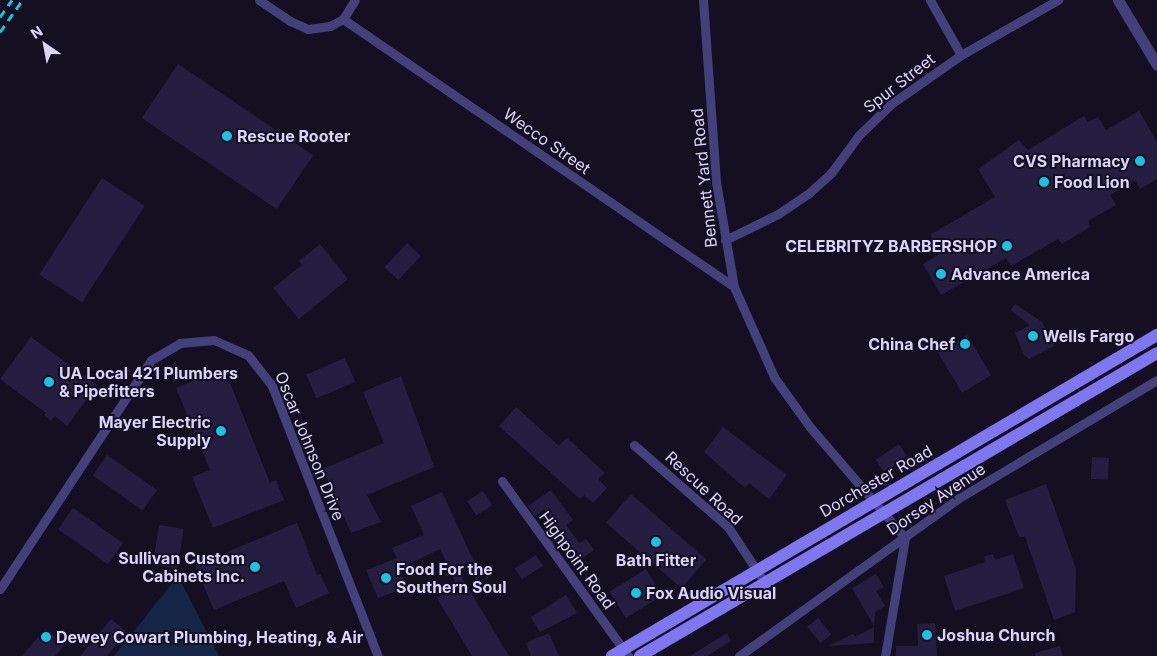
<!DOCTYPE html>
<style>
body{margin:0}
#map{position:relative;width:1157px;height:656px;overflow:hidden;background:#141021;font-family:Inter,sans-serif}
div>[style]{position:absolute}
.water>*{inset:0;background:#152646}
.building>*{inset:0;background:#261e40;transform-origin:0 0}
.minor>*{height:9px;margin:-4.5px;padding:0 4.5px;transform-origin:4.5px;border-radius:4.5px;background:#45407b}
.tertiary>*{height:11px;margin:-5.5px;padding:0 5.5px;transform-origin:5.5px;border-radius:5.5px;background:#45407b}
.secondary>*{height:12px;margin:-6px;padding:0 6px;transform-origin:6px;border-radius:6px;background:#7f76f0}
.rail>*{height:3px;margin-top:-1.5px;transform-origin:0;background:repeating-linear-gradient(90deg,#19c3e2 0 8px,transparent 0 14px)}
.dots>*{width:14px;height:14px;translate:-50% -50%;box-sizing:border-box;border:2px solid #141021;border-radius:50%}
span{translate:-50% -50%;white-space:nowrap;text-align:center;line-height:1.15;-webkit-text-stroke:4px #141021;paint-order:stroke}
.street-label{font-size:16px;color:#dbd4fa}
.poi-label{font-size:16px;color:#dbd4fa;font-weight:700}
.left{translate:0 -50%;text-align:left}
.right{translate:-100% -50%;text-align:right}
.north{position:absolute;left:20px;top:20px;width:50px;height:50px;-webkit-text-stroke:4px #141021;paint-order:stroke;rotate:327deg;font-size:14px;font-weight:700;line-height:20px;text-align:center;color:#dbd4fa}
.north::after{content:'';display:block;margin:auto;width:18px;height:22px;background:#dbd4fa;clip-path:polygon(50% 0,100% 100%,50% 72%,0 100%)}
</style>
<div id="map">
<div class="water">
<div style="clip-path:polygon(178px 576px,219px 656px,114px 656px)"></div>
</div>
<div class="building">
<div style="left:178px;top:64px;width:163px;height:65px;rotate:34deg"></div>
<div style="clip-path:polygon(1139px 111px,1157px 142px,1157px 179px,1140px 189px,1135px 180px,1110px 195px,1116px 205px,1088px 221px,1090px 227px,1062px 244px,1058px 239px,1011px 266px,1006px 258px,941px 295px,923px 264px,941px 253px,930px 235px,995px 197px,978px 169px,1019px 140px,1028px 150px,1084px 116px,1088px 122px,1098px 117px,1106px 130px)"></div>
<div style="left:102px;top:178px;width:51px;height:115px;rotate:33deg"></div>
<div style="left:407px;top:243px;width:19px;height:33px;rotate:43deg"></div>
<div style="clip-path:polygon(320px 244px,348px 279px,299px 319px,273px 288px,302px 265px,299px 261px)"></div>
<div style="clip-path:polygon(1015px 304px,1042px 322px,1054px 346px,1029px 359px,1024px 355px,1015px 333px,1030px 325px,1011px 310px)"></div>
<div style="left:967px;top:335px;width:47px;height:34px;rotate:59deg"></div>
<div style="clip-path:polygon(31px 337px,97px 385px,67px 426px,55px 416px,51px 421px,44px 415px,46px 413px,0 379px)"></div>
<div style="left:345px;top:358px;width:26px;height:42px;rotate:67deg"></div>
<div style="clip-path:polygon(224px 368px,270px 483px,276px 480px,284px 500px,213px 528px,192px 477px,210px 470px,176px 388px)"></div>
<div style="clip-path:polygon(401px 376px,434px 467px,367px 495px,381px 522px,351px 533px,323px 469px,384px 443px,363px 392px)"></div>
<div style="clip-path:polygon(516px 407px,559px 446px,567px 438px,605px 473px,598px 479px,607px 488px,593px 503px,584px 495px,580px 499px,499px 426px)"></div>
<div style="clip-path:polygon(723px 427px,787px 475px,769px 499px,749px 483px,745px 488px,704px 452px)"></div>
<div style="left:899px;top:444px;width:14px;height:28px;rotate:56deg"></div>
<div style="left:107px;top:455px;width:61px;height:25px;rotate:35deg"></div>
<div style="left:1092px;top:457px;width:17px;height:22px;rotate:3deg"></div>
<div style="clip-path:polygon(1046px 484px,1076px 569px,1075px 612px,1054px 620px,1025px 537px,1019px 537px,1005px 500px)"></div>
<div style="clip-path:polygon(551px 490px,573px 520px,566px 525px,579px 543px,586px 539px,594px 550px,578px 561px,544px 509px,535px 516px,528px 506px)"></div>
<div style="left:483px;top:491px;width:17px;height:19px;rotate:57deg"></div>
<div style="clip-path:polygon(442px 492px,475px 564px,458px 571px,509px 656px,472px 656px,437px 598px,457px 586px,440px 549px,399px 569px,407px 587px,378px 598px,366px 570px,397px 558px,392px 548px,424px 535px,411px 506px)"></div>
<div style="left:631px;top:494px;width:100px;height:38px;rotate:41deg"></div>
<div style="left:73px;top:508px;width:61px;height:26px;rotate:35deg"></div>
<div style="clip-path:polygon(297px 523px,317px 575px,320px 574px,329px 593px,296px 608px,284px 581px,214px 610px,195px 565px)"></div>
<div style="left:159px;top:525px;width:25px;height:40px;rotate:9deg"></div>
<div style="clip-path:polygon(993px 554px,995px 560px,1013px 554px,1024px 588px,955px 611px,944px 576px,985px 562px,984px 557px)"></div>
<div style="left:536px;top:555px;width:13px;height:25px;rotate:58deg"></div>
<div style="left:646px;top:569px;width:31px;height:43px;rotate:58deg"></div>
<div style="clip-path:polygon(876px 574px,884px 587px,876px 591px,885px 606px,875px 612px,874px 626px,852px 588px)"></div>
<div style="clip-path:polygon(566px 595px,577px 613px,540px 632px,531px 617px)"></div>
<div style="left:818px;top:618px;width:21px;height:14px;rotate:51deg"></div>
<div style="clip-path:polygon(111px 619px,127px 632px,107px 656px,80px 656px)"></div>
<div style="clip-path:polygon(935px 623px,937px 656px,896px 656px,896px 646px,918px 646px,917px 624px)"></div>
<div style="clip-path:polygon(874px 627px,874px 643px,829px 646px,853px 634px,855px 637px)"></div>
<div style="clip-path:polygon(45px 629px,65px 645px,55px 656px,22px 656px)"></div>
<div style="clip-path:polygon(549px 633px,559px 656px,531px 656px,526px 643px)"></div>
<div style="clip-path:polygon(727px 633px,731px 641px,707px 656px,690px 656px)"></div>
<div style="clip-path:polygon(1060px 646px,1063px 656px,1036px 656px,1035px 653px)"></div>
</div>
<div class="minor">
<div style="left:259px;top:0;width:37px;rotate:34deg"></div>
<div style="left:290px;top:21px;width:20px;rotate:24deg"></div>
<div style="left:308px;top:29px;width:22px;rotate:-8deg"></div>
<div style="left:330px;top:26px;width:15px;rotate:-28deg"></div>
<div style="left:343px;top:19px;width:22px;rotate:-58deg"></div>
<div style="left:703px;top:0;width:182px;rotate:85.9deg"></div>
<div style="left:716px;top:182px;width:107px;rotate:80.3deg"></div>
<div style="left:734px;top:287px;width:98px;rotate:66deg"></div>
<div style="left:774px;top:377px;width:62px;rotate:54.2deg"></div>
<div style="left:810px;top:427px;width:146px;rotate:49.4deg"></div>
<div style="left:930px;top:0;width:63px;rotate:60.6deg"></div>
<div style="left:343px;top:19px;width:474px;rotate:34.4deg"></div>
<div style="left:725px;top:240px;width:59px;rotate:-26.1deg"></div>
<div style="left:778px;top:214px;width:37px;rotate:-34deg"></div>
<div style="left:809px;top:193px;width:30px;rotate:-42deg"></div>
<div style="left:831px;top:173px;width:47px;rotate:-53.6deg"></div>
<div style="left:859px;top:135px;width:45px;rotate:-44.1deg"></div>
<div style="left:891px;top:104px;width:85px;rotate:-35deg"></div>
<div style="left:961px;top:55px;width:112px;rotate:-29.6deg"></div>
<div style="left:634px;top:445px;width:125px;rotate:41.1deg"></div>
<div style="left:728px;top:527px;width:67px;rotate:56.5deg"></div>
<div style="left:502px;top:481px;width:216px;rotate:54.2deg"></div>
<div style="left:0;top:589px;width:274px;rotate:-56.6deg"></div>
<div style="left:151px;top:360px;width:34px;rotate:-30deg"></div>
<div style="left:180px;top:343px;width:34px;rotate:-5deg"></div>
<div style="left:214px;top:340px;width:37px;rotate:24deg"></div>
<div style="left:248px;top:355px;width:39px;rotate:52deg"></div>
<div style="left:272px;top:386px;width:290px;rotate:68.6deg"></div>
<div style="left:739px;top:656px;width:271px;rotate:-35.7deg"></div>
<div style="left:959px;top:498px;width:230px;rotate:-30.8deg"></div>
<div style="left:885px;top:656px;width:120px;rotate:-80.4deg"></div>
</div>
<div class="tertiary">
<div style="left:1118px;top:0;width:76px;rotate:59deg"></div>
</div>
<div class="secondary">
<div style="left:612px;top:656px;width:633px;rotate:-30.5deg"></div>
<div style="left:640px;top:656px;width:599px;rotate:-30.37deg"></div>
</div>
<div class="rail">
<div style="left:0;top:17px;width:21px;rotate:-55deg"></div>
<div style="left:0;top:32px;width:39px;rotate:-55deg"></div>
</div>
<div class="dots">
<div style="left:227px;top:136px;background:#19c3e2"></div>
<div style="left:1140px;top:161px;background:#19c3e2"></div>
<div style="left:1044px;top:182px;background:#19c3e2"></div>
<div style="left:1007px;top:246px;background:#19c3e2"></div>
<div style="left:941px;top:274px;background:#19c3e2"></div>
<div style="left:1033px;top:336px;background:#19c3e2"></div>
<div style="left:965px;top:344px;background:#19c3e2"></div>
<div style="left:49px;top:382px;background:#19c3e2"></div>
<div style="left:221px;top:431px;background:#19c3e2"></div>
<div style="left:656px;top:542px;background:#19c3e2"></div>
<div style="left:255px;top:567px;background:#19c3e2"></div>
<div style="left:386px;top:578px;background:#19c3e2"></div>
<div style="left:636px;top:593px;background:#19c3e2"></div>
<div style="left:927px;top:635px;background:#19c3e2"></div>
<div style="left:46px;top:637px;background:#19c3e2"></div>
</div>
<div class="street-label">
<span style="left:899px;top:83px;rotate:-38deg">Spur Street</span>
<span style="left:547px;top:141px;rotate:35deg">Wecco Street</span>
<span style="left:704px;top:178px;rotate:-96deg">Bennett Yard Road</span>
<span style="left:310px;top:446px;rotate:68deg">Oscar Johnson Drive</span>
<span style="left:876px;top:481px;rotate:-30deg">Dorchester Road</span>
<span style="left:704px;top:488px;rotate:43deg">Rescue Road</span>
<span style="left:936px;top:499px;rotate:-34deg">Dorsey Avenue</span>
<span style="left:577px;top:560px;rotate:54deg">Highpoint Road</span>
</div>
<div class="poi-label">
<span class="left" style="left:237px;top:136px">Rescue Rooter</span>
<span class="right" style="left:1130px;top:161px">CVS Pharmacy</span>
<span class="left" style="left:1054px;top:182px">Food Lion</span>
<span class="right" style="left:997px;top:246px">CELEBRITYZ BARBERSHOP</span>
<span class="left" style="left:951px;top:274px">Advance America</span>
<span class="left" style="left:1043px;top:336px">Wells Fargo</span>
<span class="right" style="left:955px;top:344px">China Chef</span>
<span class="left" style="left:59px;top:382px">UA Local 421 Plumbers<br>&amp; Pipefitters</span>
<span class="right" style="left:211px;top:431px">Mayer Electric<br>Supply</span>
<span class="right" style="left:245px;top:567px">Sullivan Custom<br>Cabinets Inc.</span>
<span style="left:656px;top:560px">Bath Fitter</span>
<span class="left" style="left:396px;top:578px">Food For the<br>Southern Soul</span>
<span class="left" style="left:646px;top:593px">Fox Audio Visual</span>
<span class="left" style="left:937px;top:635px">Joshua Church</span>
<span class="left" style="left:56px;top:637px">Dewey Cowart Plumbing, Heating, &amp; Air</span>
</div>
<div class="north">N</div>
</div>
